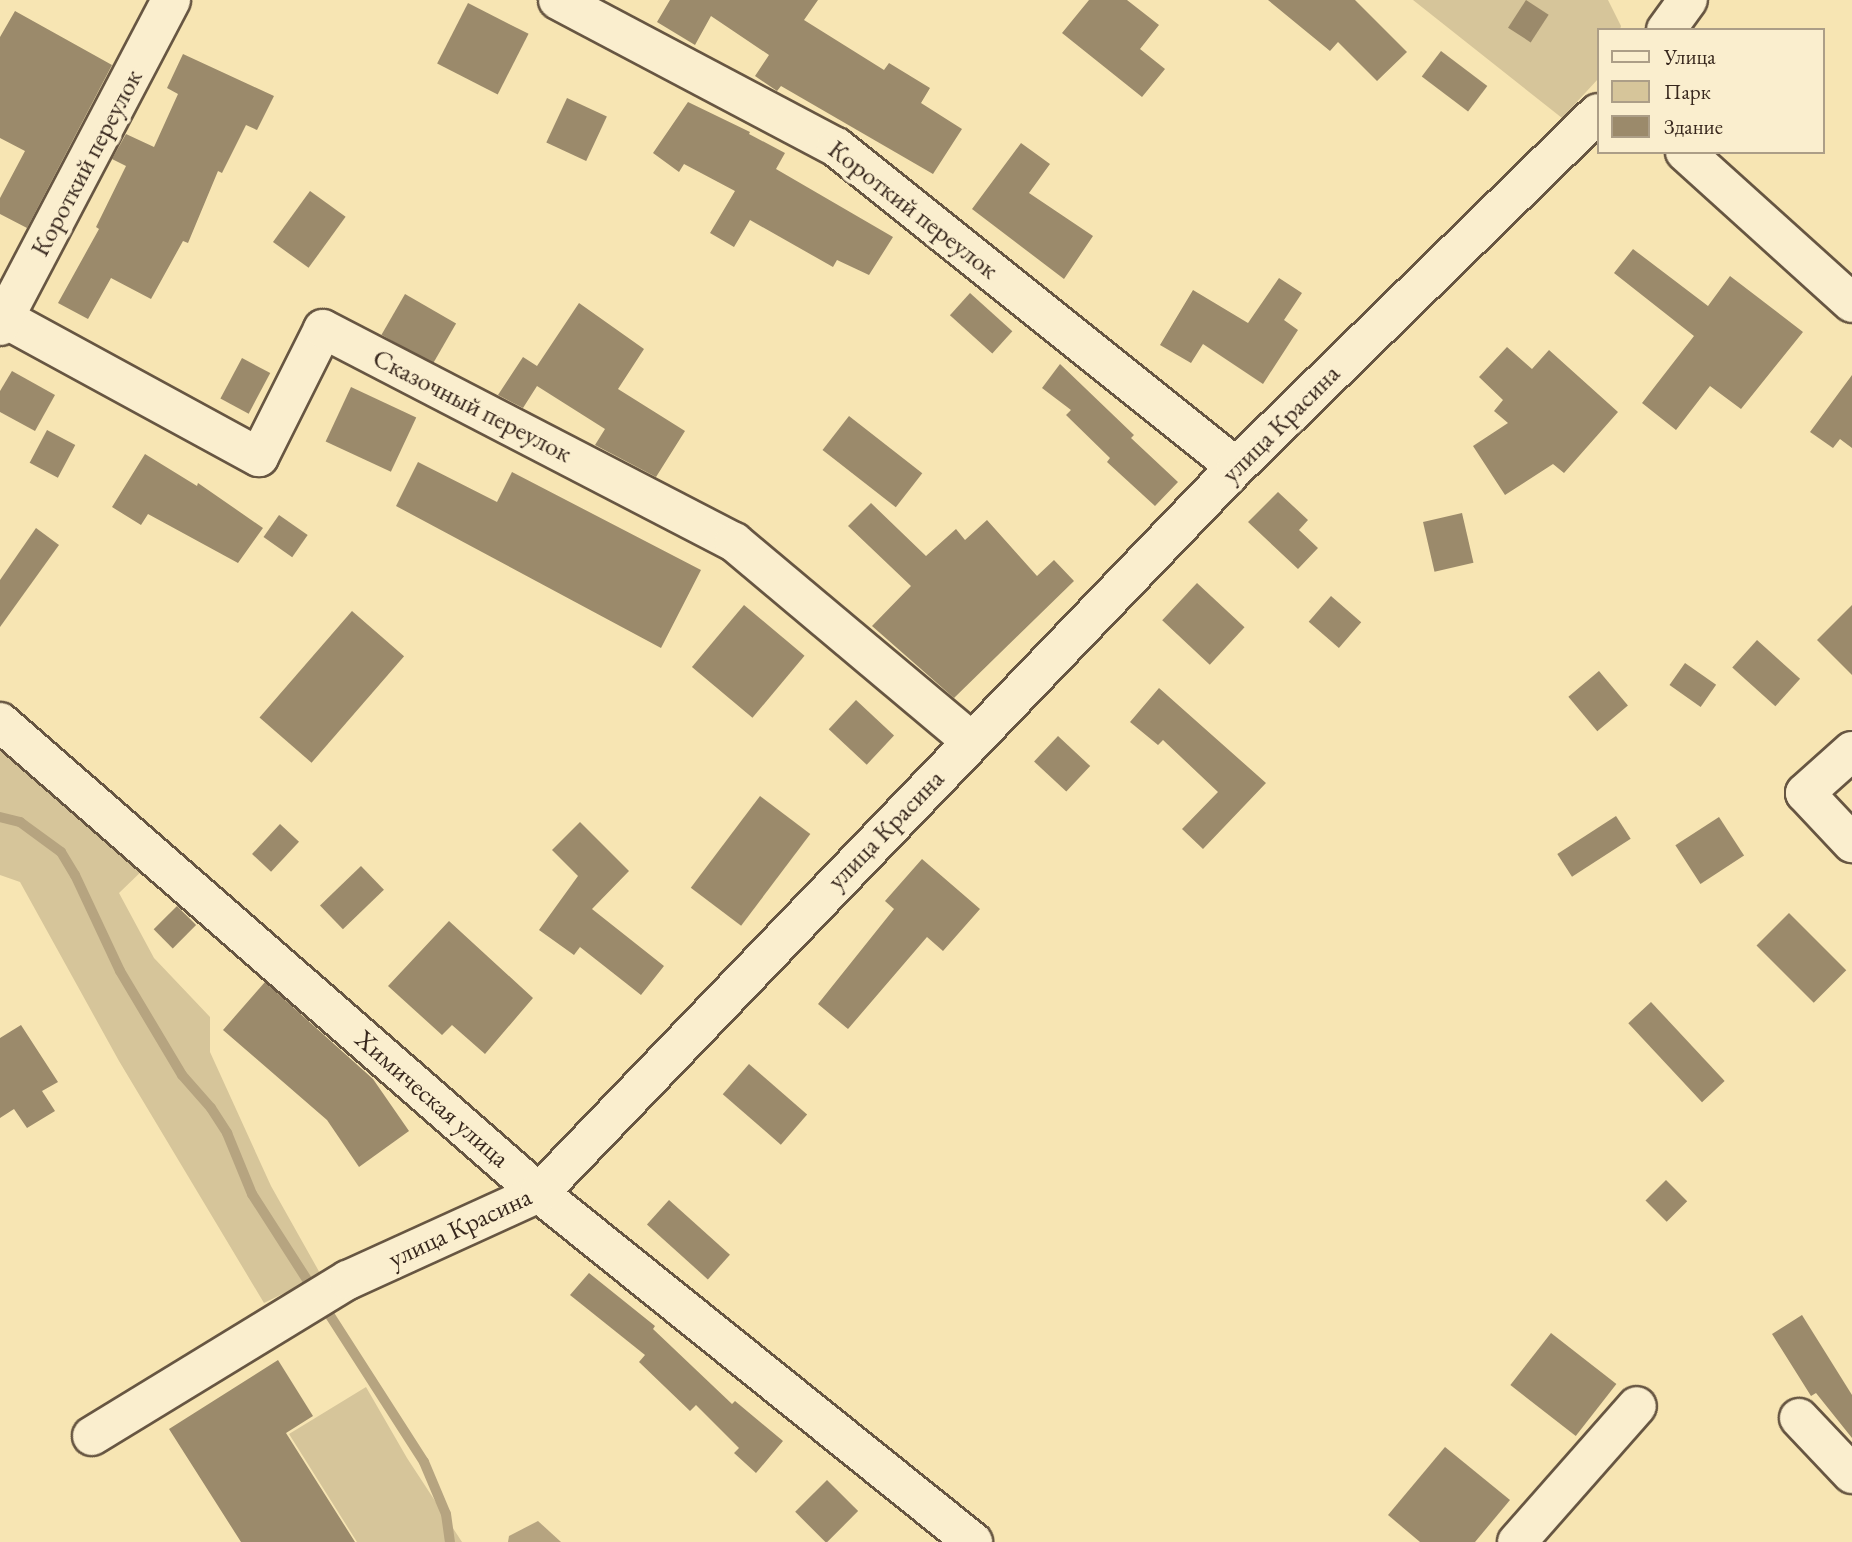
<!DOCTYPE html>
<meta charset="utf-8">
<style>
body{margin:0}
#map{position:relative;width:1852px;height:1542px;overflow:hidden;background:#f7e5b3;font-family:"EB Garamond",serif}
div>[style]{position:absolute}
.green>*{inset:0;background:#d6c59a}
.water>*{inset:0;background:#b6a480}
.stream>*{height:10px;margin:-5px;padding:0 5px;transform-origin:5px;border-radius:5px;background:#b6a480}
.building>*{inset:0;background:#9b8a6b;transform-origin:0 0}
.roads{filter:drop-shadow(2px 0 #675642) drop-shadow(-2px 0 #675642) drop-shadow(0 2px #675642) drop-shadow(0 -2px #675642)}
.minor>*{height:38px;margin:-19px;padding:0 19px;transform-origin:19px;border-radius:19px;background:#faeece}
span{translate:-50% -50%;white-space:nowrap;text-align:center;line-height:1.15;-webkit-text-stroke:7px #faeece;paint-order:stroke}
.street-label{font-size:26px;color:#37271d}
.legend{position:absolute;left:1597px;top:28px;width:228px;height:126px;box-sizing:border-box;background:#faeece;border:2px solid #ac9e87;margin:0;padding:9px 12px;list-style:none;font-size:21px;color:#37271d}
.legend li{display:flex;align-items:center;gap:14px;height:35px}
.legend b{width:35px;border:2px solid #ac9e87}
</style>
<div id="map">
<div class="green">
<div style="clip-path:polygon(1413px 0,1608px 0,1621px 26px,1620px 30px,1598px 30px,1598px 79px,1562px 118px)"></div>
<div style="clip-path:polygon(0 732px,147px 866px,119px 893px,154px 958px,210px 1017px,210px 1052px,271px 1186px,321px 1275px,264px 1303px,119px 1061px,20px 882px,0 875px)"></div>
<div style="clip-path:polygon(366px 1387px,407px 1458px,462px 1542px,357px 1542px,289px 1434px)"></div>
</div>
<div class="water">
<div style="clip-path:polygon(538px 1521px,561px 1542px,508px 1542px,509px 1536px)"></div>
</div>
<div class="stream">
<div style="left:0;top:817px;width:21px;rotate:14deg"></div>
<div style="left:20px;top:822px;width:51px;rotate:36.2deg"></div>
<div style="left:61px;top:852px;width:27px;rotate:59deg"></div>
<div style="left:75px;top:875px;width:106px;rotate:64.9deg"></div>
<div style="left:120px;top:971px;width:121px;rotate:59.2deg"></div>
<div style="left:182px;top:1075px;width:44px;rotate:48.7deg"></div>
<div style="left:211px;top:1108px;width:30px;rotate:57deg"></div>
<div style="left:227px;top:1133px;width:66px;rotate:67.7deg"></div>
<div style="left:252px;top:1194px;width:318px;rotate:57.3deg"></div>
<div style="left:424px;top:1462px;width:56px;rotate:67.1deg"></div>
<div style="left:446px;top:1514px;width:28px;rotate:82deg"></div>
</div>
<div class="building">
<div style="clip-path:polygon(670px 0,818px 0,804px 20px,884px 70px,889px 63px,930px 88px,921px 103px,962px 129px,933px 174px,781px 86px,777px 91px,755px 76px,769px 55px,711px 16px,695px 45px,657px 22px)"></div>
<div style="clip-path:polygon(1089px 0,1127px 0,1159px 25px,1140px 49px,1165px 69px,1142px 97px,1062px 33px)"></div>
<div style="clip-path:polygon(1268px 0,1355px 0,1407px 52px,1377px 81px,1338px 42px,1330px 51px)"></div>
<div style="left:1526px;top:0;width:27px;height:33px;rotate:33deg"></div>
<div style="left:468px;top:3px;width:68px;height:68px;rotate:27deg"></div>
<div style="clip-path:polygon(15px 11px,112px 65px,27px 228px,0 214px,0 198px,25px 151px,0 138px,0 37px)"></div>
<div style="left:1441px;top:51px;width:58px;height:32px;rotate:37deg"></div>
<div style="clip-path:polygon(183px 54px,274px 96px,257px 130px,246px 125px,222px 173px,218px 171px,188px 243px,183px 241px,151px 299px,111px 278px,88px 319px,58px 303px,99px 229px,96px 227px,126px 166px,112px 159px,126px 134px,154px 147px,178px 94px,167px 88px)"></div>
<div style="left:567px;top:98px;width:44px;height:49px;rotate:25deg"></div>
<div style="clip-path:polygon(688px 102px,750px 132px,749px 134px,785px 153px,776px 169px,893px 237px,869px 275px,837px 260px,833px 267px,750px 220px,734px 247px,710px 233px,735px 191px,684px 164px,679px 172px,653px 153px)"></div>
<div style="clip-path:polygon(1021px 143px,1050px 164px,1029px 193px,1093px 236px,1064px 279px,972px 209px)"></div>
<div style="left:310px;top:191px;width:44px;height:63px;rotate:36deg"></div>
<div style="clip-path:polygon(1633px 249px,1708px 306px,1730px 276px,1803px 332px,1741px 409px,1710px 386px,1676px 430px,1642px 403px,1694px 336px,1614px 273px)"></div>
<div style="clip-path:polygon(1279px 278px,1302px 293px,1284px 320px,1298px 330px,1263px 384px,1203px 344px,1191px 363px,1160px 345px,1193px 290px,1248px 323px)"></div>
<div style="left:970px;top:293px;width:57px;height:30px;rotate:42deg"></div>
<div style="left:405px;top:294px;width:59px;height:47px;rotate:30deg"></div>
<div style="clip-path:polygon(579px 303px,644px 349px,618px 389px,685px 431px,656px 477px,595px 445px,605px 429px,537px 386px,523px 408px,498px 395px,523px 357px,537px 366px)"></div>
<div style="clip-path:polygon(1507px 347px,1532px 369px,1549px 350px,1618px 412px,1564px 473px,1553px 464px,1505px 495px,1473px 446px,1508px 423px,1494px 411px,1503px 400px,1479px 377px)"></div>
<div style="left:242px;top:358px;width:32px;height:46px;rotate:28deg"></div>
<div style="clip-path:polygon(1060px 364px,1134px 435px,1131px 438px,1178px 482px,1155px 506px,1107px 462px,1110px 458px,1066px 415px,1071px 410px,1042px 388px)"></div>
<div style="clip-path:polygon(12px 371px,55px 395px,35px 431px,0 412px,0 391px)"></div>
<div style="clip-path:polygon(1852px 375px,1852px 448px,1840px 439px,1833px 448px,1810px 432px)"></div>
<div style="left:351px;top:387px;width:72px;height:60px;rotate:25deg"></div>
<div style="left:849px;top:416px;width:93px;height:43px;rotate:38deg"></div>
<div style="left:47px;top:430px;width:32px;height:37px;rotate:28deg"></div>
<div style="clip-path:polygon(145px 454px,197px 486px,198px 483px,263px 528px,238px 563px,148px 514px,141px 525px,112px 507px)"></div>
<div style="clip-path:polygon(418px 462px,497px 502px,512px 472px,701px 570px,661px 648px,396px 506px)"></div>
<div style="clip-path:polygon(1278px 492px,1308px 520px,1299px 530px,1318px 548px,1298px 569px,1248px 522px)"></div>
<div style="clip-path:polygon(871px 503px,926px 556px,956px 529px,965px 540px,987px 520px,1037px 576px,1054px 560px,1074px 581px,954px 698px,872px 626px,911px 586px,848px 526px)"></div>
<div style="left:1462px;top:513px;width:51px;height:40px;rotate:77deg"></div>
<div style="left:279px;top:515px;width:35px;height:27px;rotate:35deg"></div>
<div style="clip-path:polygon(36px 528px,59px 545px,0 627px,0 580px)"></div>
<div style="left:1197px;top:583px;width:65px;height:51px;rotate:43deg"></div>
<div style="left:1331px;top:596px;width:40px;height:34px;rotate:41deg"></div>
<div style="left:744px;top:605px;width:79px;height:81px;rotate:40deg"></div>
<div style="clip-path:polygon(1852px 605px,1852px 675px,1817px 640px)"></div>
<div style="left:352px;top:611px;width:69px;height:141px;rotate:41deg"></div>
<div style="left:1757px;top:640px;width:58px;height:37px;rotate:42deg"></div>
<div style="left:1685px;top:663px;width:38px;height:27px;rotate:35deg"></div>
<div style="left:1599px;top:671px;width:45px;height:40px;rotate:50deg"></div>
<div style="clip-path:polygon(1159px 688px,1266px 783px,1203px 849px,1182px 829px,1218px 792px,1163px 740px,1158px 745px,1130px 722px)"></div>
<div style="left:856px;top:700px;width:52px;height:40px;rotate:43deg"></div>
<div style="left:1058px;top:736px;width:44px;height:35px;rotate:43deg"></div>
<div style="left:760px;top:796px;width:63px;height:115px;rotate:37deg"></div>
<div style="left:1616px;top:816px;width:27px;height:70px;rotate:57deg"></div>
<div style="left:1719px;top:817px;width:46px;height:52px;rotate:57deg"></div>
<div style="clip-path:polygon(580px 822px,629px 871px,592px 909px,664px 966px,641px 995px,580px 947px,574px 955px,539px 930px,578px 876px,552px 850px)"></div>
<div style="left:280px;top:824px;width:26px;height:41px;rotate:43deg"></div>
<div style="clip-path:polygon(922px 859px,980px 909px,943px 951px,927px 937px,848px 1029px,818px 1004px,894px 909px,885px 901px)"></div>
<div style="left:361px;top:866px;width:33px;height:57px;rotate:46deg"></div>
<div style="left:177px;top:906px;width:27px;height:33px;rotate:45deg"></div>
<div style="left:1789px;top:913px;width:81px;height:46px;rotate:45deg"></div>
<div style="clip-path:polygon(449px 921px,533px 998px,485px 1054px,452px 1025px,442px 1035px,388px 986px)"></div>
<div style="clip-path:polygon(265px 982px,373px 1079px,409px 1131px,359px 1167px,327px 1120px,223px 1030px)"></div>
<div style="left:1651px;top:1002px;width:108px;height:31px;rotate:47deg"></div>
<div style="clip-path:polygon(21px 1025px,58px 1082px,42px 1091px,55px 1111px,27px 1128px,14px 1109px,0 1118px,0 1038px)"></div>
<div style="left:749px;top:1064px;width:77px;height:40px;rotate:41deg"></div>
<div style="left:1666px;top:1180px;width:30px;height:29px;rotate:45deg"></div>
<div style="left:669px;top:1200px;width:82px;height:33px;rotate:42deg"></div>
<div style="clip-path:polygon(589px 1273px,655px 1326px,653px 1329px,732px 1404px,735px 1401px,783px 1441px,756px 1473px,734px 1453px,739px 1448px,696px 1405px,690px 1411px,639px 1362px,645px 1355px,570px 1295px)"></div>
<div style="clip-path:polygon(1802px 1315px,1852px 1395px,1852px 1438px,1816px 1393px,1811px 1396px,1772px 1334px)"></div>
<div style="left:1551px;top:1333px;width:83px;height:66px;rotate:38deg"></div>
<div style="clip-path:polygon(278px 1360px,313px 1416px,286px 1433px,355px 1542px,241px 1542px,169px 1429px)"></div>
<div style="clip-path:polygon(1445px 1447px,1510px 1500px,1475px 1542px,1420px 1542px,1388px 1515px)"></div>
<div style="left:827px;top:1480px;width:44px;height:45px;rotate:45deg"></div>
</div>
<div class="roads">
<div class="minor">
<div style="left:558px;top:0;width:314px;rotate:27.9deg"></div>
<div style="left:836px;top:147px;width:512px;rotate:38.66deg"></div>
<div style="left:1666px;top:30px;width:37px;rotate:-54deg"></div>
<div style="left:1685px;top:152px;width:225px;rotate:42.1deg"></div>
<div style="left:0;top:316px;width:295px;rotate:28.6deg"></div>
<div style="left:259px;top:457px;width:143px;rotate:-63.4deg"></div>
<div style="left:323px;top:329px;width:463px;rotate:27.4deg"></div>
<div style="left:734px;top:542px;width:309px;rotate:40deg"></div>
<div style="left:0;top:326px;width:368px;rotate:-62.3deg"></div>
<div style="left:0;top:722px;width:716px;rotate:41.15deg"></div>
<div style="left:539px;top:1193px;width:557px;rotate:38.8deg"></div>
<div style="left:1852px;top:751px;width:63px;rotate:138.2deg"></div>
<div style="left:1805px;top:793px;width:69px;rotate:46.8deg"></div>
<div style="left:1799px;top:1418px;width:77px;rotate:46.6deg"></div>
<div style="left:92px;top:1436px;width:300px;rotate:-31.4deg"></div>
<div style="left:348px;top:1280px;width:210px;rotate:-24.5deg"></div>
<div style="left:539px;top:1193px;width:1006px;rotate:-46.17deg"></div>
<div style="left:1236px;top:467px;width:506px;rotate:-44.36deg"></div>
<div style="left:1517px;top:1542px;width:181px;rotate:-48.6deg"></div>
</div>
</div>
<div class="street-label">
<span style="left:87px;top:163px;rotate:-62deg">Короткий переулок</span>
<span style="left:913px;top:210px;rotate:38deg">Короткий переулок</span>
<span style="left:472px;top:406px;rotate:27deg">Сказочный переулок</span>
<span style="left:1281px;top:424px;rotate:-45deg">улица Красина</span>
<span style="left:886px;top:830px;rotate:-46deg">улица Красина</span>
<span style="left:432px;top:1099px;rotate:41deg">Химическая улица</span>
<span style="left:460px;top:1228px;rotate:-25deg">улица Красина</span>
</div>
<ul class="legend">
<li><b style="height:9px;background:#faeece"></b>Улица</li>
<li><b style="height:19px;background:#d6c59a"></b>Парк</li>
<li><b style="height:19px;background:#9b8a6b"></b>Здание</li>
</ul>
</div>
